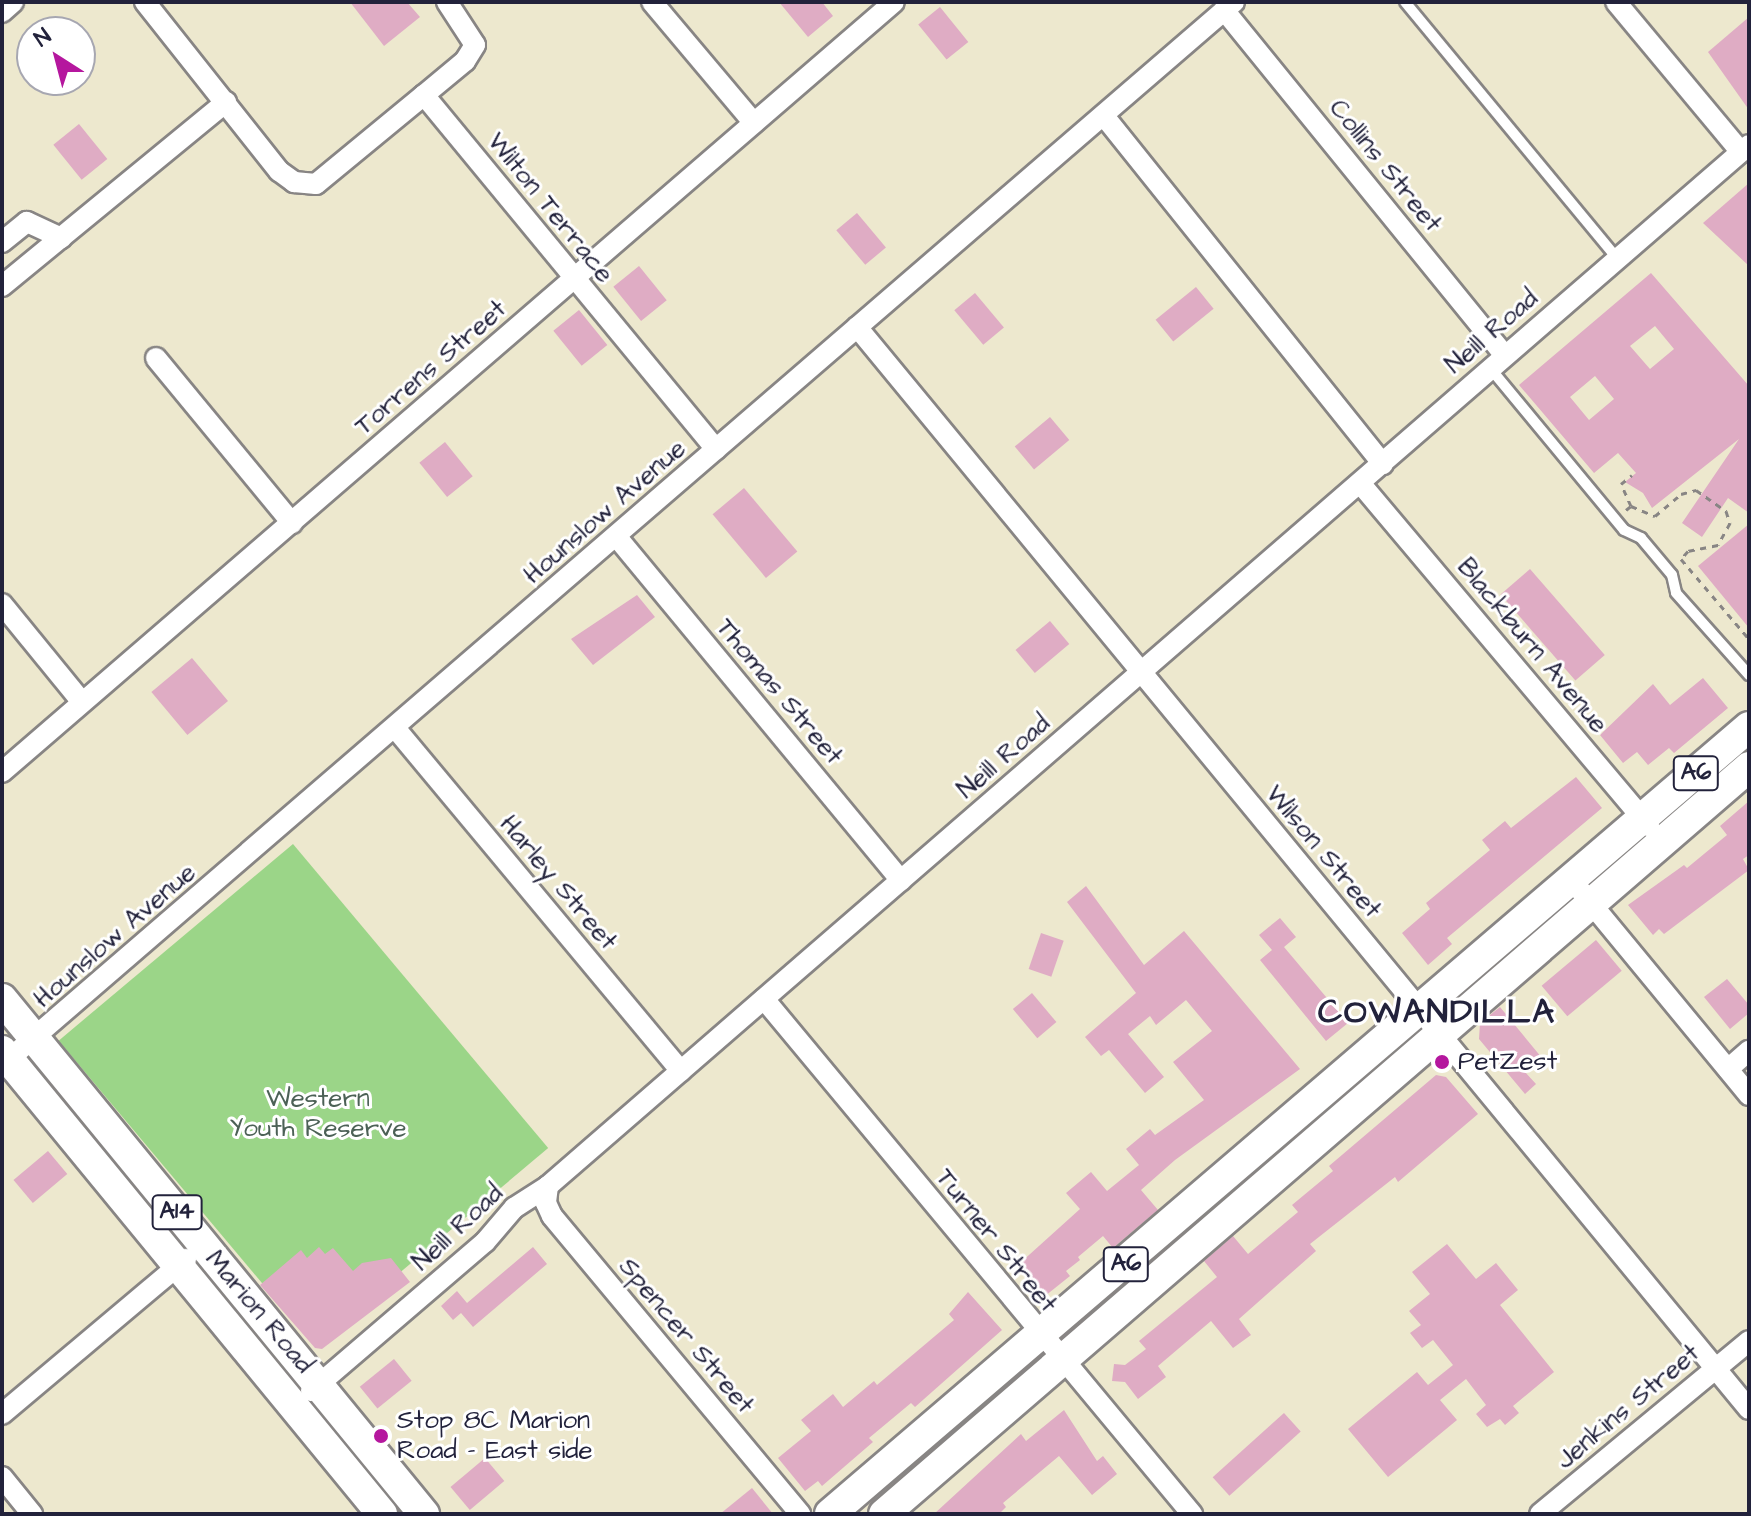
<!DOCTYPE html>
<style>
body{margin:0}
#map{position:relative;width:1751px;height:1516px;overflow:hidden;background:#ede8ce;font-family:"Architects Daughter",sans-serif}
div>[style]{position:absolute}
.green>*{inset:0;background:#9bd588;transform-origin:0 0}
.building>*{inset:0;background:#dfacc4;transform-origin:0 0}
.path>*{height:3px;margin-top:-1.5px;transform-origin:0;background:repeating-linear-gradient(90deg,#888584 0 6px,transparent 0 12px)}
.roads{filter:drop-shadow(2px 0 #888584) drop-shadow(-2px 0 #888584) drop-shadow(0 2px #888584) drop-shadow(0 -2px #888584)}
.service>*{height:10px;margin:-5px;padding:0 5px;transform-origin:5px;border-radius:5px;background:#fff}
.minor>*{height:20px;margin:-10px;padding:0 10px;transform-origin:10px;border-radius:10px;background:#fff}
.primary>*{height:30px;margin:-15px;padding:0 15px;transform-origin:15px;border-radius:15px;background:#fff}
.dots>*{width:22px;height:22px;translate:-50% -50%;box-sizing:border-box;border:4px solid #fff;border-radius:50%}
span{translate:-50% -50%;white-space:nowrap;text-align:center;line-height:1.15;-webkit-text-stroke:6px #fff;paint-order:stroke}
.shield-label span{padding:2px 6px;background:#fff;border:2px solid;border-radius:6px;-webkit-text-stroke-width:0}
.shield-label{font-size:24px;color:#22223b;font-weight:700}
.street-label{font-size:26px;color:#22223b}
.poi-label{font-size:26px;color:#22223b}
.left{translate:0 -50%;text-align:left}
.park-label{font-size:26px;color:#4c6156}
.district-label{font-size:34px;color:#22223b;font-weight:700;letter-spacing:2px}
.frame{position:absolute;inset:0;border:4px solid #22223b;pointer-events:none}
.north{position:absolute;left:16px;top:16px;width:80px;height:80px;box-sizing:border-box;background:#fff;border:2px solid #a7a7b1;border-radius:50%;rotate:324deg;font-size:22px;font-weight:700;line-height:32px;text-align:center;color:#22223b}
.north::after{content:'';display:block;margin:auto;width:28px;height:36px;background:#b5179e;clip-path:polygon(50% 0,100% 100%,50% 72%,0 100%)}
</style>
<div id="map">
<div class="green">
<div style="left:293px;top:844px;width:397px;height:306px;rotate:50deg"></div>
</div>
<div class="building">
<div style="clip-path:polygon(350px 2px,407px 2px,420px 17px,384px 46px)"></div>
<div style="clip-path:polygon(779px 2px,822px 2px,833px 16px,808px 37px)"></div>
<div style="left:940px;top:7px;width:45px;height:28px;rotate:51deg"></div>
<div style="clip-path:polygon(1749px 17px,1749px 110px,1708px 52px)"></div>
<div style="left:79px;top:124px;width:45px;height:33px;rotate:51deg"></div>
<div style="clip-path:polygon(1749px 183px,1749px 266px,1703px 223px)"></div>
<div style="left:857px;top:213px;width:45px;height:27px;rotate:50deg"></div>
<div style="left:639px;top:266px;width:44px;height:33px;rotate:51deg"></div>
<div style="clip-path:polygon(evenodd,1651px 273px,1749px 386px,1749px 513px,1728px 498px,1702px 537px,1682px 523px,1739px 439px,1652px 508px,1643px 493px,1625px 482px,1636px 473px,1618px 453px,1594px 473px,1519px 385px,1651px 273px,1655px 326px,1674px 349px,1650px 369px,1630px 346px,1655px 326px,1651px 273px,1595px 376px,1614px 399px,1589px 420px,1570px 397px,1595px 376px)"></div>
<div style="left:1196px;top:287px;width:28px;height:52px;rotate:51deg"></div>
<div style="left:975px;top:293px;width:45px;height:27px;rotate:50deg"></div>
<div style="left:579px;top:310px;width:45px;height:33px;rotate:51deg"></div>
<div style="left:1050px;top:417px;width:30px;height:46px;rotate:50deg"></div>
<div style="left:445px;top:442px;width:44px;height:33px;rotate:51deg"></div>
<div style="left:744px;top:488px;width:83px;height:41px;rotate:50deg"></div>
<div style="clip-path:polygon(1749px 524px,1749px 628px,1698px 566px)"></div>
<div style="left:1530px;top:569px;width:114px;height:39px;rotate:49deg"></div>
<div style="clip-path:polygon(637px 595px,655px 617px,593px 665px,571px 639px)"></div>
<div style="left:1050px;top:621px;width:30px;height:45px;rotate:50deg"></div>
<div style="left:192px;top:658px;width:56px;height:53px;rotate:50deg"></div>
<div style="clip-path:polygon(1703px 678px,1728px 708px,1674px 753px,1669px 748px,1648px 765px,1637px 752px,1623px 763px,1600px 735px,1653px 684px,1670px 705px)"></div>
<div style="clip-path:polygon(1576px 777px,1602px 808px,1447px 938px,1452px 944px,1428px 965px,1402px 933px,1430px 909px,1426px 903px,1490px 850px,1482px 840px,1505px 821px,1511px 828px)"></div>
<div style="clip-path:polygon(1749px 801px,1749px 855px,1743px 859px,1749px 870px,1664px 934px,1659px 929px,1653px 935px,1628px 905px,1684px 865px,1687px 868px,1727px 835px,1720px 826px)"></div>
<div style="clip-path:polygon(1086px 886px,1144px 965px,1184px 931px,1300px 1069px,1175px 1160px,1141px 1190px,1158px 1210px,1113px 1248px,1103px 1236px,1078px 1257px,1080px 1260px,1066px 1271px,1070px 1276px,1045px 1296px,1019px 1264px,1080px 1209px,1066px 1193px,1091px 1172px,1107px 1191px,1139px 1165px,1126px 1149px,1150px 1129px,1155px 1135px,1204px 1100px,1173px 1062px,1212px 1031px,1186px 1000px,1156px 1025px,1150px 1016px,1128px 1034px,1164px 1077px,1145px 1093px,1109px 1050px,1101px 1056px,1085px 1037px,1136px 993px,1067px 902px)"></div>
<div style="clip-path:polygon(1280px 918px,1296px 937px,1284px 947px,1348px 1023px,1326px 1041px,1260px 960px,1272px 950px,1259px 935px)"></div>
<div style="left:1041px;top:933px;width:24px;height:38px;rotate:19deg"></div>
<div style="left:1596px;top:940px;width:40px;height:71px;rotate:50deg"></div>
<div style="clip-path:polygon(1727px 979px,1749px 1005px,1749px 1013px,1730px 1029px,1704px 997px)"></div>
<div style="left:1032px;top:993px;width:38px;height:25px;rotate:50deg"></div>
<div style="clip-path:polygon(1500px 1007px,1542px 1058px,1525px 1072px,1536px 1084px,1525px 1094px,1479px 1039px,1480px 1023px)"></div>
<div style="clip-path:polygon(1436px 1075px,1446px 1077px,1478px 1114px,1398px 1182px,1395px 1177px,1310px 1244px,1316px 1251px,1239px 1319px,1251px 1335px,1233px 1348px,1211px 1321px,1158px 1366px,1166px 1377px,1138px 1399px,1125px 1382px,1112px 1381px,1114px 1364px,1125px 1365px,1146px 1349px,1139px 1341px,1217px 1277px,1204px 1261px,1233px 1236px,1248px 1254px,1298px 1212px,1292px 1205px,1333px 1171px,1329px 1166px)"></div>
<div style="left:48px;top:1151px;width:30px;height:45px;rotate:50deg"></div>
<div style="clip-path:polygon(1447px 1244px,1476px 1279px,1496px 1263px,1518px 1290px,1500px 1305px,1554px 1372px,1513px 1406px,1519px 1413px,1505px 1425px,1500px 1419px,1487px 1427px,1476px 1414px,1486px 1405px,1466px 1379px,1440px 1400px,1457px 1420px,1388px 1477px,1348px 1429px,1417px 1372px,1428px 1385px,1453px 1365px,1433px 1340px,1422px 1348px,1410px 1333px,1421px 1325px,1409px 1311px,1430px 1294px,1412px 1272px)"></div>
<div style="clip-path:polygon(319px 1247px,325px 1254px,333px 1248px,353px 1271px,362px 1263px,391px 1258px,410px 1282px,322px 1349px,315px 1348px,260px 1285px,301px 1250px,307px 1258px)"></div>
<div style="clip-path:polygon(533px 1247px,547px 1264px,473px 1327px,461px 1313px,453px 1320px,441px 1306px,457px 1291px,467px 1303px)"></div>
<div style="clip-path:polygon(968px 1292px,1002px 1330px,915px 1407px,911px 1403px,869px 1438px,873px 1442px,822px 1486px,818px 1481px,805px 1491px,778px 1458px,811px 1431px,801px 1420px,833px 1394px,843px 1407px,874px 1381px,877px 1385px,954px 1320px,949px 1314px)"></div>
<div style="left:394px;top:1359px;width:28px;height:44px;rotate:51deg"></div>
<div style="clip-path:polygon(1064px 1410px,1097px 1461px,1103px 1456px,1117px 1474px,1092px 1495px,1059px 1456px,1003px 1503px,1006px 1507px,999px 1514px,934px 1514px,1021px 1434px,1026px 1441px)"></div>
<div style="left:1284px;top:1413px;width:25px;height:96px;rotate:48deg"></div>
<div style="left:485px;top:1458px;width:30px;height:45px;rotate:50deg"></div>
<div style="clip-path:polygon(752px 1488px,773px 1514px,720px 1514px)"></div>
</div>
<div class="path">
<div style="left:1631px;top:506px;width:24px;rotate:-114deg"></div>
<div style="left:1621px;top:484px;width:14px;rotate:-39deg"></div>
<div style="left:1626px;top:510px;width:6px;rotate:-39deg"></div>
<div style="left:1631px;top:506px;width:26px;rotate:23deg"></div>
<div style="left:1655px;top:516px;width:34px;rotate:-40deg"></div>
<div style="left:1681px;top:494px;width:16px;rotate:-15deg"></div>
<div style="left:1696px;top:490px;width:37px;rotate:35deg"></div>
<div style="left:1726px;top:511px;width:13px;rotate:72deg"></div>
<div style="left:1730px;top:523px;width:25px;rotate:119deg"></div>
<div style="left:1718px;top:545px;width:31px;rotate:169deg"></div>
<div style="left:1688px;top:551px;width:11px;rotate:131deg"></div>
<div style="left:1681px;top:559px;width:105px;rotate:49.6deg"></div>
</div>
<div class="roads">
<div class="service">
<div style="left:1405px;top:2px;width:332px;rotate:50.4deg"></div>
<div style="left:1490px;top:368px;width:210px;rotate:50.4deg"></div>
<div style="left:1624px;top:530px;width:19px;rotate:25deg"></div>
<div style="left:1641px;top:538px;width:48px;rotate:50deg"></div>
<div style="left:1672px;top:575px;width:18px;rotate:77deg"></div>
<div style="left:1676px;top:593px;width:110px;rotate:48.3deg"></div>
</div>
<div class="minor">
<div style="left:145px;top:2px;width:216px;rotate:51.6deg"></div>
<div style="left:279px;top:171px;width:19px;rotate:36deg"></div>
<div style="left:294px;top:182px;width:22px;rotate:5deg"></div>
<div style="left:316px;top:184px;width:140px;rotate:-39.5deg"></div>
<div style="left:447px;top:2px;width:51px;rotate:56.9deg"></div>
<div style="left:475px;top:45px;width:19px;rotate:122deg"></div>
<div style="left:465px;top:61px;width:53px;rotate:140.3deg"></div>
<div style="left:424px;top:95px;width:459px;rotate:50.5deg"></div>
<div style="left:652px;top:2px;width:158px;rotate:49.9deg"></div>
<div style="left:1616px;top:2px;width:195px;rotate:50.2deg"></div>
<div style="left:1224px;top:10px;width:444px;rotate:50.9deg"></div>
<div style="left:2px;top:12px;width:15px;rotate:-42deg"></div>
<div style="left:1104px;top:116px;width:446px;rotate:51.3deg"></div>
<div style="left:2px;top:242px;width:32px;rotate:-39deg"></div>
<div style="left:27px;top:222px;width:38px;rotate:25deg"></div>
<div style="left:2px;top:286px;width:290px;rotate:-39.4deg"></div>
<div style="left:857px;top:327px;width:1402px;rotate:50.5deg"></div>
<div style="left:156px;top:358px;width:214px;rotate:50.5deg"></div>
<div style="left:1360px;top:483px;width:449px;rotate:49.9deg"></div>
<div style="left:616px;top:536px;width:447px;rotate:50.4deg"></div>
<div style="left:2px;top:604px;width:125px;rotate:50.8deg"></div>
<div style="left:396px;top:729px;width:445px;rotate:50.2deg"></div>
<div style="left:2px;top:772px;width:1178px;rotate:-40.8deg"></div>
<div style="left:1571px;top:879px;width:280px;rotate:50.5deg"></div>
<div style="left:764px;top:999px;width:670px;rotate:50.27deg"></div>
<div style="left:9px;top:1059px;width:1618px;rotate:-40.79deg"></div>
<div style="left:1728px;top:1069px;width:28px;rotate:-41deg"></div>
<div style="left:548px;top:1186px;width:17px;rotate:97deg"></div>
<div style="left:546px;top:1203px;width:14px;rotate:65deg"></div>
<div style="left:552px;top:1216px;width:388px;rotate:50.2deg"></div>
<div style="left:311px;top:1391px;width:229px;rotate:-40.6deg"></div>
<div style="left:485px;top:1242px;width:45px;rotate:-49.5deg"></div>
<div style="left:514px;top:1208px;width:40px;rotate:-32.9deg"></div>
<div style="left:548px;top:1186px;width:1589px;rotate:-40.92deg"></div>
<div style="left:2px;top:1414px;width:241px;rotate:-40.1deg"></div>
<div style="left:2px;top:1477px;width:48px;rotate:51deg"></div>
<div style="left:1540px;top:1514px;width:271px;rotate:-39.6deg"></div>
</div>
<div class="primary">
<div style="left:2px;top:999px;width:666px;rotate:50.67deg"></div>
<div style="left:2px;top:1051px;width:599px;rotate:50.62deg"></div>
<div style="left:830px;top:1514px;width:1210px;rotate:-40.58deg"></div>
<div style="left:884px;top:1514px;width:1143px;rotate:-40.81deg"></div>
</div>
</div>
<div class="dots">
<div style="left:1442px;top:1062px;background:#b5179e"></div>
<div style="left:381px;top:1436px;background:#b5179e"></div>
</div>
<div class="shield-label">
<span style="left:1696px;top:773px">A6</span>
<span style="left:177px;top:1212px">A14</span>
<span style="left:1126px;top:1264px">A6</span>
</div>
<div class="street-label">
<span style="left:1385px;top:166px;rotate:51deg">Collins Street</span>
<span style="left:550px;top:208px;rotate:51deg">Wilton Terrace</span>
<span style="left:1492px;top:332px;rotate:-41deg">Neill Road</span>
<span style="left:431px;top:368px;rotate:-41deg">Torrens Street</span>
<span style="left:605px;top:512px;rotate:-41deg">Hounslow Avenue</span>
<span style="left:1532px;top:646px;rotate:50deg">Blackburn Avenue</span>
<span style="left:779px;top:692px;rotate:50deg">Thomas Street</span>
<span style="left:1004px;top:757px;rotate:-41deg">Neill Road</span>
<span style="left:1323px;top:852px;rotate:50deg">Wilson Street</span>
<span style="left:558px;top:883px;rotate:50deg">Harley Street</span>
<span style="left:115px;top:936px;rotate:-41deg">Hounslow Avenue</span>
<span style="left:458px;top:1228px;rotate:-43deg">Neill Road</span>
<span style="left:996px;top:1241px;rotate:51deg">Turner Street</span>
<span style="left:259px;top:1312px;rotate:50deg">Marion Road</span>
<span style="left:686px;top:1336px;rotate:50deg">Spencer Street</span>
<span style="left:1628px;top:1407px;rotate:-40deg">Jenkins Street</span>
</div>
<div class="poi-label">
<span class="left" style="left:1458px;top:1062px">PetZest</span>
<span class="left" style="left:397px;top:1436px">Stop 8C Marion<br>Road - East side</span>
</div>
<div class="park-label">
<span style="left:318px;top:1114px">Western<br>Youth Reserve</span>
</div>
<div class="district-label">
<span style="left:1437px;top:1013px">COWANDILLA</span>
</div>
<div class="frame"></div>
<div class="north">N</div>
</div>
